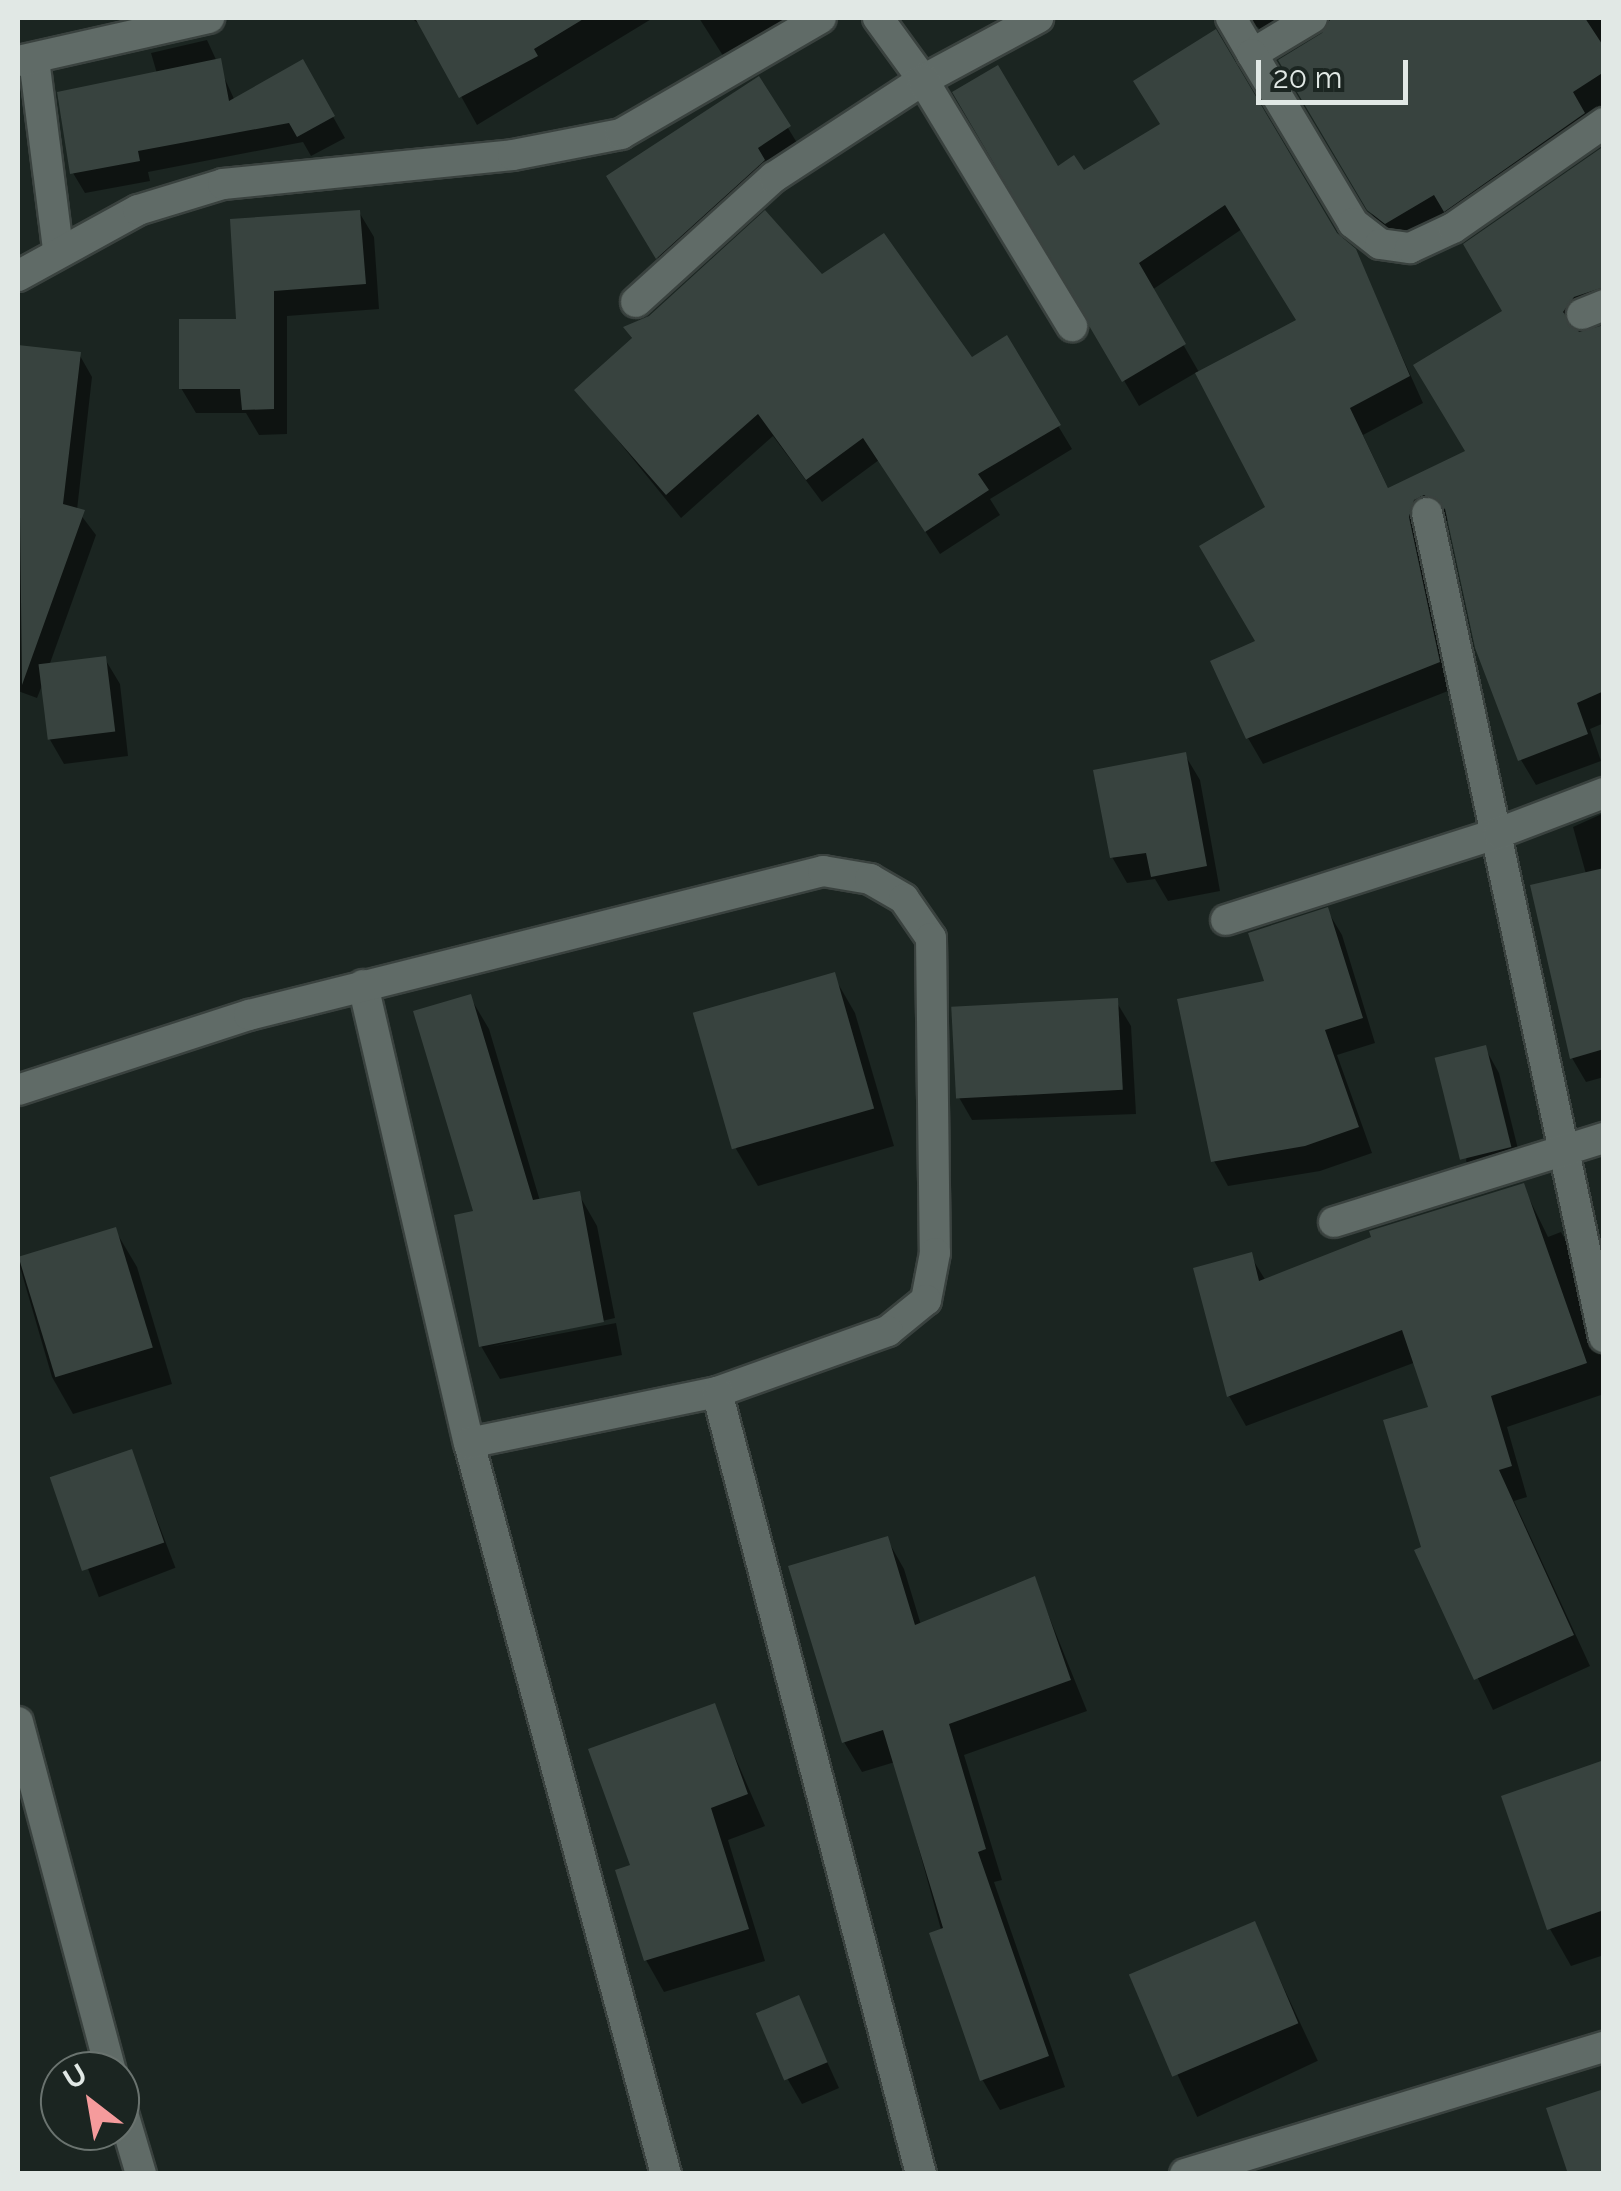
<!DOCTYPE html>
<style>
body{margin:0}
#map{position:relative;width:1621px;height:2191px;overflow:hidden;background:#1b2521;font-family:Raleway,sans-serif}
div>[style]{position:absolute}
.shadow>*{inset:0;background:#0007;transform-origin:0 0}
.building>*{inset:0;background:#38433f;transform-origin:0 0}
.roads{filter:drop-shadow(2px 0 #3a423f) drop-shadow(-2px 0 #3a423f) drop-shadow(0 2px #3a423f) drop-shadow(0 -2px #3a423f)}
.minor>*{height:30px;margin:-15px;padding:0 15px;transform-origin:15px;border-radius:15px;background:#606b67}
span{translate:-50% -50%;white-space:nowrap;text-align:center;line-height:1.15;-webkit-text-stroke:9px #1b2521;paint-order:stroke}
.frame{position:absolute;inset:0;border:20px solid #e1e8e5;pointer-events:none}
.north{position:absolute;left:40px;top:2051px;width:100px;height:100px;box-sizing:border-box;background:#1b2521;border:2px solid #6a736f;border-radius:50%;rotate:329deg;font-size:28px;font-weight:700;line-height:40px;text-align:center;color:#e1e8e5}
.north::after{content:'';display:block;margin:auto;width:35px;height:45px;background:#f59b9c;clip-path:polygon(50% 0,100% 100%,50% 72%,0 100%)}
.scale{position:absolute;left:1256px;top:60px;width:152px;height:45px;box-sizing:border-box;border:5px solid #e1e8e5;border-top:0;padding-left:12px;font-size:30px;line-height:35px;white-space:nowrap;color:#e1e8e5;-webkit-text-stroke:8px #1b2521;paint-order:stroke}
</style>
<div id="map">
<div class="shadow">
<div style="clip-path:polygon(411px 18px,653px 18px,477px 125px,422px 26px)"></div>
<div style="clip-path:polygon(699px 18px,798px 18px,727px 62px)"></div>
<div style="clip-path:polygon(1237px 18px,1604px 18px,1604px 106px,1585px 118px,1598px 139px,1401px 248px,1385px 236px,1281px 61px,1331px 29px,1318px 26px,1275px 52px,1258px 27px,1242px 25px)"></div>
<div style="clip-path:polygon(207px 40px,235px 101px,302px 62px,345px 138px,311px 156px,303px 142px,148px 172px,150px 181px,85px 193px,73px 173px,158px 77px,151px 53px)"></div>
<div style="clip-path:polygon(758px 79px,802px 151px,671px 280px,609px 176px)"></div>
<div style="clip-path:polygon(evenodd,955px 93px,1057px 169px,1083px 174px,1163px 126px,1354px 250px,1423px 403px,1363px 435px,1389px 490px,1468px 453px,1506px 312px,1603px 149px,1604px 318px,1575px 332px,1604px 327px,1604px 723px,1590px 729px,1601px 761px,1536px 785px,1521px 760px,1450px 521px,1437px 520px,1453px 689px,1263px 764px,1248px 738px,1268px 508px,1197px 372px,1139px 406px,955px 93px,1242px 229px,1299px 321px,1200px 374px,1152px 290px,1242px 229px)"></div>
<div style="clip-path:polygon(359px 212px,374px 237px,379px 309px,287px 316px,287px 434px,259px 435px,246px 413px,196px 413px,181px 388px,239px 321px)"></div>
<div style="clip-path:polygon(821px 278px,971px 360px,1006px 339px,1072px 449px,990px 499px,1000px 515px,940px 554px,879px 460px,822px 502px,773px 436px,681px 518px,577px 390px,633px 340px,626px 328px)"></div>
<div style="clip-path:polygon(18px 348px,79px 354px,92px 377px,77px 510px,96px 535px,49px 666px,105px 659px,120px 684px,128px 756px,64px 764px,49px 738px,43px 683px,37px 698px,18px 691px)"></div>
<div style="clip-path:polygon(1185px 755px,1200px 780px,1220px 891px,1168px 901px,1155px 879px,1127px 883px,1112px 857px)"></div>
<div style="clip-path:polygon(1604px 813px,1604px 1077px,1586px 1082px,1572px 1058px,1586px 874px,1573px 827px)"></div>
<div style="clip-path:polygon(1327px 910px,1342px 935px,1375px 1043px,1337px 1055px,1372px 1153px,1320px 1171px,1228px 1186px,1214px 1161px,1267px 983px)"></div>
<div style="clip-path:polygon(833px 975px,855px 1013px,894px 1146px,758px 1186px,736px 1149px)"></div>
<div style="clip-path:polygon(470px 997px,489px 1029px,540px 1201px,578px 1193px,597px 1226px,615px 1318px,489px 1347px,616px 1323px,622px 1355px,500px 1379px,481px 1346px)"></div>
<div style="clip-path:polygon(1116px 1001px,1131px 1026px,1136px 1114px,972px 1120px,957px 1094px)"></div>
<div style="clip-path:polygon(1485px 1048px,1499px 1073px,1524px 1173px,1480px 1186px,1466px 1161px)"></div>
<div style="clip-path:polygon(1523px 1186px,1548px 1237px,1561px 1232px,1578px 1263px,1604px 1357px,1604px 1394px,1507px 1427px,1527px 1497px,1514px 1501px,1590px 1666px,1493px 1710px,1417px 1551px,1424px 1548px,1431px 1408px,1416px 1362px,1246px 1426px,1229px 1396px,1250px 1255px,1266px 1281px)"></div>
<div style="clip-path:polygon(115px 1230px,137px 1267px,172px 1384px,73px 1414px,52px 1377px,18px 1260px)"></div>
<div style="left:131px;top:1452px;width:124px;height:82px;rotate:69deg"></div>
<div style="clip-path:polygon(887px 1539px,904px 1569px,921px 1625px,1034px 1579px,1087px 1711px,964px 1755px,1002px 1880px,994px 1882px,1065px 2087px,1000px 2110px,982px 2079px,895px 1762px,862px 1772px,844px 1742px)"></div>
<div style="clip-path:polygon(713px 1706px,765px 1826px,728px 1840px,765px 1961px,664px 1992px,646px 1960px,634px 1867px)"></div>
<div style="clip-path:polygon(1604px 1762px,1604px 1955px,1571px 1966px,1550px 1929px)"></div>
<div style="left:1254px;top:1924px;width:151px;height:133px;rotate:65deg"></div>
<div style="clip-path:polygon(798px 1998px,839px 2088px,802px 2104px,787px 2078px)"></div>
</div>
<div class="building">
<div style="clip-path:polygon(415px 18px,585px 18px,534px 49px,538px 56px,459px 98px)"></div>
<div style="clip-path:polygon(1331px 18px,1585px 18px,1604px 47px,1604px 72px,1573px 92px,1585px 113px,1444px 212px,1434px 195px,1385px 224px,1367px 210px,1278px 60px,1322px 33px)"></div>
<div style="clip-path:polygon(1216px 29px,1337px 233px,1356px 249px,1410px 376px,1350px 408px,1388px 488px,1465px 451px,1413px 365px,1502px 311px,1463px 244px,1604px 146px,1604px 287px,1574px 297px,1563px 312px,1579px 332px,1604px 325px,1604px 691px,1577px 703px,1588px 734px,1518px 761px,1475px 648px,1445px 509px,1424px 495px,1414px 500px,1409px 517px,1440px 662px,1246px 739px,1210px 661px,1255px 641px,1199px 546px,1265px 507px,1195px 373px,1296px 320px,1225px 205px,1139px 263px,1186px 344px,1122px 382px,952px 92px,998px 65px,1058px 166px,1074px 155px,1084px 170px,1160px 124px,1133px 81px)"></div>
<div style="clip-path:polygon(221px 58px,229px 101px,303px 59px,335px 116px,297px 137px,289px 123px,138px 151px,140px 161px,70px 174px,57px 92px)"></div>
<div style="clip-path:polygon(759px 76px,791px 126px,758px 148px,765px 160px,656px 259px,606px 176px)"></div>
<div style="clip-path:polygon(360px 210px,366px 284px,274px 291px,274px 409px,242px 410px,240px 389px,179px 389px,179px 319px,236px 319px,230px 219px)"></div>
<div style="clip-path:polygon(765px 210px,822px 274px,884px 233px,972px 357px,1007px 335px,1061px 425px,978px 474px,989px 490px,925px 532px,863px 438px,806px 480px,758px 414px,666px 495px,574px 390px,632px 338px,623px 327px,649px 316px)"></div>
<div style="clip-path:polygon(18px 345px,81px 352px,63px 504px,85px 510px,22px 685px)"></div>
<div style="left:106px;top:656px;width:76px;height:68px;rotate:83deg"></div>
<div style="clip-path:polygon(1186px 752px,1207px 866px,1151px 877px,1146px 853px,1110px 858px,1093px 770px)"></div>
<div style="clip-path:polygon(1604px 868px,1604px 1049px,1570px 1059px,1530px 885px)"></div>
<div style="clip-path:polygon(1328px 907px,1363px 1018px,1325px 1030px,1359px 1127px,1305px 1146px,1211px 1162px,1177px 999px,1264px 981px,1248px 933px)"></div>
<div style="left:835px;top:972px;width:142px;height:148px;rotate:74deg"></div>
<div style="clip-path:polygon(471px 994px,533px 1200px,580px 1191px,604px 1322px,479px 1347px,454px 1215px,473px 1211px,413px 1011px)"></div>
<div style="left:1118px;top:998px;width:92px;height:167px;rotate:87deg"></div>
<div style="left:1486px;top:1045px;width:105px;height:53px;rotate:76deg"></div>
<div style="clip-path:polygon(1524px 1183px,1587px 1363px,1491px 1396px,1512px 1466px,1499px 1470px,1574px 1635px,1474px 1680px,1414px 1550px,1421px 1547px,1383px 1420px,1428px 1407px,1402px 1330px,1227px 1397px,1193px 1268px,1252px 1252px,1259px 1281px,1371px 1237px,1369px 1231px)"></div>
<div style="left:116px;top:1227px;width:126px;height:102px;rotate:73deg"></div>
<div style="left:132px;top:1449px;width:99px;height:87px;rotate:71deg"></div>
<div style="clip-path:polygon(888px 1536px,915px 1625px,1035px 1576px,1071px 1680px,949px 1724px,986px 1849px,978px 1852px,1049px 2056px,980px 2081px,929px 1933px,943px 1928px,883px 1730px,842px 1743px,788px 1566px)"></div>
<div style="clip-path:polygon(715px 1703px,748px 1794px,711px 1808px,749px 1929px,644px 1961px,615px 1870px,630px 1865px,588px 1749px)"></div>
<div style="clip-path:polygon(1604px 1760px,1604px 1910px,1547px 1930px,1501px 1796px)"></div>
<div style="left:1255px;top:1921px;width:111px;height:137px;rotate:67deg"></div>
<div style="left:799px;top:1995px;width:73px;height:47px;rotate:67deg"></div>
<div style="clip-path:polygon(1604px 2089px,1604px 2174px,1568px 2174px,1546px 2108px)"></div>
</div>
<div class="roads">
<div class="minor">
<div style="left:878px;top:18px;width:77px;rotate:54deg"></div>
<div style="left:923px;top:80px;width:131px;rotate:-28.3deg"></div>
<div style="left:1231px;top:18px;width:42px;rotate:59.7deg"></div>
<div style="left:1252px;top:54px;width:70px;rotate:-31deg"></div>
<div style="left:1252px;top:54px;width:197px;rotate:59.1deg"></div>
<div style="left:1353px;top:223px;width:34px;rotate:38deg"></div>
<div style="left:1380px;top:244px;width:30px;rotate:8deg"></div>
<div style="left:1410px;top:248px;width:47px;rotate:-24.9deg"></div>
<div style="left:1453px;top:228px;width:184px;rotate:-34.8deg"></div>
<div style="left:34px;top:59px;width:193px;rotate:82.8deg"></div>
<div style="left:18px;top:61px;width:196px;rotate:-12.7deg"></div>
<div style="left:18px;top:276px;width:137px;rotate:-28.8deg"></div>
<div style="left:138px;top:210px;width:89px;rotate:-17deg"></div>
<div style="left:223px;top:184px;width:291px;rotate:-5.7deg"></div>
<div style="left:513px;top:155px;width:110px;rotate:-11deg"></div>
<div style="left:621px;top:134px;width:231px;rotate:-30.1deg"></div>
<div style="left:636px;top:302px;width:186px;rotate:-42.2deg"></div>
<div style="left:774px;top:177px;width:178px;rotate:-33.1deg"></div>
<div style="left:923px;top:80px;width:288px;rotate:58.8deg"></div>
<div style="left:1582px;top:314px;width:24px;rotate:-22deg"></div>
<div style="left:1427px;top:513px;width:843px;rotate:77.88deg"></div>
<div style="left:1226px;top:920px;width:287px;rotate:-17.7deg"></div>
<div style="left:1499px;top:833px;width:112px;rotate:-20.9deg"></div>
<div style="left:363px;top:985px;width:470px;rotate:77deg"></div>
<div style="left:469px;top:1443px;width:757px;rotate:74.92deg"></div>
<div style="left:18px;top:1090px;width:243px;rotate:-18deg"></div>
<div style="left:249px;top:1015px;width:592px;rotate:-14.08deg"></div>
<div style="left:823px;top:871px;width:48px;rotate:9.7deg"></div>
<div style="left:870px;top:879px;width:39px;rotate:30deg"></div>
<div style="left:904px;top:899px;width:47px;rotate:55.3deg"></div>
<div style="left:931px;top:938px;width:315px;rotate:89.3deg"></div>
<div style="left:935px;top:1253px;width:48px;rotate:100.8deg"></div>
<div style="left:926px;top:1300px;width:49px;rotate:140.8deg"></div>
<div style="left:888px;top:1331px;width:182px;rotate:160.4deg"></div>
<div style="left:717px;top:1392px;width:253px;rotate:168.4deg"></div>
<div style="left:1334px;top:1222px;width:283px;rotate:-17.3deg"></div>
<div style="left:717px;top:1392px;width:808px;rotate:75.38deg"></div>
<div style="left:18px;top:1722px;width:361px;rotate:75.1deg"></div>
<div style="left:120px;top:2103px;width:74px;rotate:73.5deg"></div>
<div style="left:1185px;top:2174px;width:438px;rotate:-16.9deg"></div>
</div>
</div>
<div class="frame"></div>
<div class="north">U</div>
<div class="scale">20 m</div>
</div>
